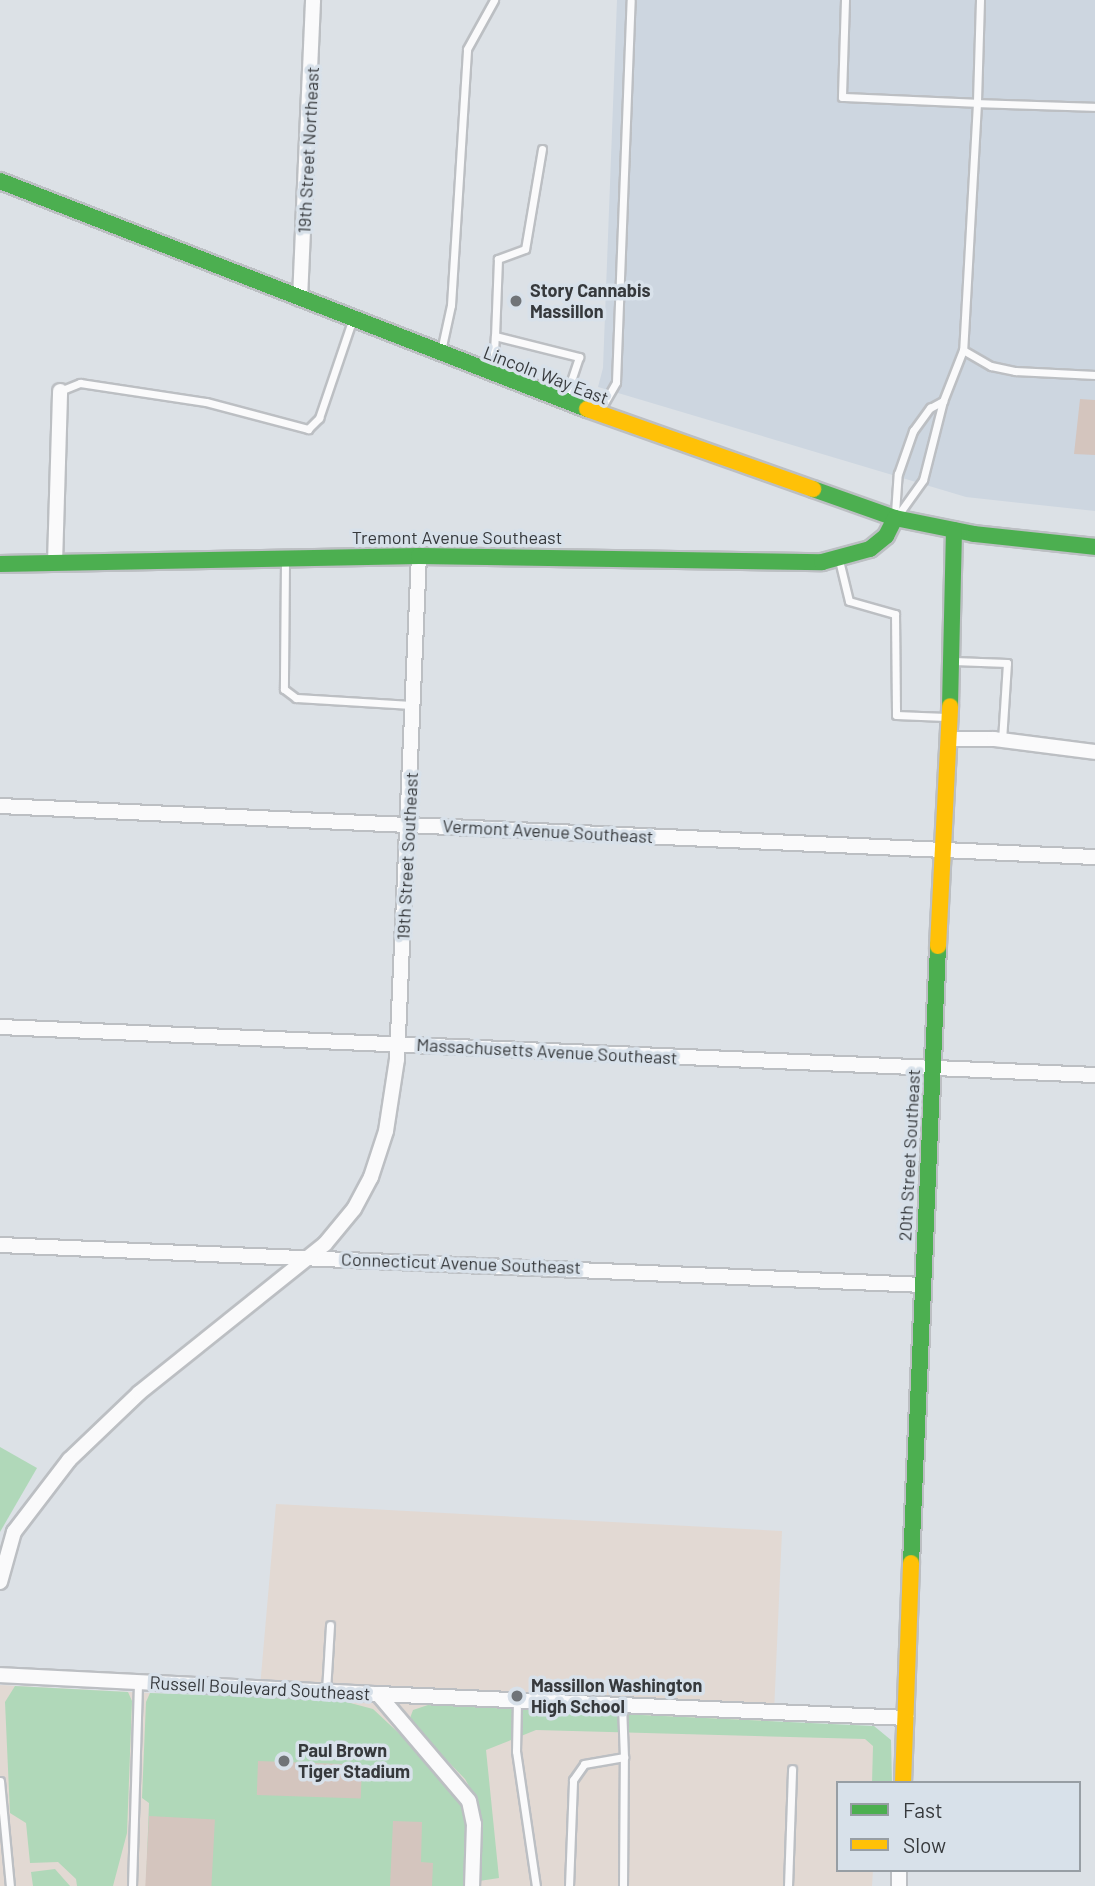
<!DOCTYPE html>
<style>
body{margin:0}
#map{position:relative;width:1095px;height:1886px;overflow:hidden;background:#dce1e6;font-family:Barlow,sans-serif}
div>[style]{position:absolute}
.built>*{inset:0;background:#cdd6e0}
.education>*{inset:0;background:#e2d9d3}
.green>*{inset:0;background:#b0d8b9}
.building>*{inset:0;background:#d4c5be;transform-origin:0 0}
.roads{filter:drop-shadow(2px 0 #bcbfc3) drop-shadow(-2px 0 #bcbfc3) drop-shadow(0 2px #bcbfc3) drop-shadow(0 -2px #bcbfc3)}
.lane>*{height:7px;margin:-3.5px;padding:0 3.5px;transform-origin:3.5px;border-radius:3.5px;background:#fafafb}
.street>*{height:14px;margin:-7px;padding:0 7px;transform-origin:7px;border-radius:7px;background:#fafafb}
.fast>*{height:16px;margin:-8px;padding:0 8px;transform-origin:8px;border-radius:8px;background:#4caf50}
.slow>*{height:16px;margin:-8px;padding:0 8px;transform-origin:8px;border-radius:8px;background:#ffc107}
.dots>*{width:19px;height:19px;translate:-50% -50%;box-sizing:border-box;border:4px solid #d8e1ea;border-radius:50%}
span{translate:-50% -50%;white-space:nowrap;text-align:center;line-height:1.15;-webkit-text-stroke:7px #d8e1ea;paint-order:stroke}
.street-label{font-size:18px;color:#36393c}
.poi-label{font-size:18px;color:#36393c;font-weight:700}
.left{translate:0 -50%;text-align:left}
.legend{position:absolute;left:836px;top:1781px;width:245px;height:91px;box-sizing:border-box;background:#d8e1ea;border:2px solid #979ea4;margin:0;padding:9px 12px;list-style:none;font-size:21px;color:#36393c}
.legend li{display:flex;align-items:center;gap:14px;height:35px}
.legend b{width:35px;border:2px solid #979ea4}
</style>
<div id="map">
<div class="built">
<div style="clip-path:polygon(617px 0,1095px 0,1095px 511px,966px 497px,598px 387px,603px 368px)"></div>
</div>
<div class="education">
<div style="clip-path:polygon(276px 1504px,782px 1531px,773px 1735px,880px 1739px,878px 1783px,838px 1783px,838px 1870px,873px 1870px,872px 1886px,0 1886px,0 1685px,259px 1699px)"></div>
</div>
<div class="green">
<div style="clip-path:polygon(0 1447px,37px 1468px,0 1532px)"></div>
<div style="clip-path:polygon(15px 1686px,128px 1692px,132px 1701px,127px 1833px,113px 1886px,77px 1886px,76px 1879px,58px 1862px,30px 1863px,26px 1823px,10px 1813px,5px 1702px)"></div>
<div style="clip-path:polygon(150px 1693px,339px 1700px,373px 1709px,452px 1783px,467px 1811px,465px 1886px,146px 1886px,149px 1803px,142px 1798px,146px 1702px)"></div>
<div style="clip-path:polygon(428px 1705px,874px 1726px,891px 1740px,892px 1783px,872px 1783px,873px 1746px,865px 1739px,536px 1730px,486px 1750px,499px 1878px,479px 1881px,478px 1802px,465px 1779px,409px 1721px,413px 1710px)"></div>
<div style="clip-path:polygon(55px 1869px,70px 1886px,33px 1886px,31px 1872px)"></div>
</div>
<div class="building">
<div style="clip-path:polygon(1080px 399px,1095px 400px,1095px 455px,1074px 454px)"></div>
<div style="left:258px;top:1761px;width:104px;height:34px;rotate:2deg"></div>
<div style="left:149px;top:1816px;width:66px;height:70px;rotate:3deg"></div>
<div style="clip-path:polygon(393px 1821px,422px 1822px,421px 1862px,433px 1863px,432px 1886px,390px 1886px)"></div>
</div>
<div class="roads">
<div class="lane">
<div style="left:845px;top:0;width:97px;rotate:91.8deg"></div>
<div style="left:842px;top:97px;width:135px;rotate:2.5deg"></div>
<div style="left:977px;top:103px;width:247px;rotate:93.2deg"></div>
<div style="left:963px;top:350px;width:55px;rotate:111.4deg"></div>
<div style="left:943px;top:401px;width:81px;rotate:104.2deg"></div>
<div style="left:923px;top:480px;width:43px;rotate:125.5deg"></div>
<div style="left:980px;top:0;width:103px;rotate:91.7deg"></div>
<div style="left:977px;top:103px;width:118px;rotate:1.9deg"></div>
<div style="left:542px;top:149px;width:101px;rotate:99.6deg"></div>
<div style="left:525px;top:249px;width:29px;rotate:160deg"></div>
<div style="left:498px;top:259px;width:77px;rotate:92.2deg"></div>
<div style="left:495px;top:336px;width:87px;rotate:14deg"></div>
<div style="left:579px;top:357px;width:44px;rotate:108.4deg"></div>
<div style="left:963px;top:350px;width:32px;rotate:30deg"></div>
<div style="left:991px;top:366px;width:25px;rotate:12deg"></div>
<div style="left:1015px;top:371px;width:80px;rotate:2.9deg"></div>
<div style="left:441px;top:351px;width:47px;rotate:-77.7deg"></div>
<div style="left:451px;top:305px;width:256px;rotate:-86.4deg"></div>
<div style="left:467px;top:49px;width:56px;rotate:-61.1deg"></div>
<div style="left:493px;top:371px;width:35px;rotate:-87deg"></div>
<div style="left:60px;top:391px;width:22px;rotate:-22deg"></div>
<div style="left:80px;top:383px;width:127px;rotate:8.6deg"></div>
<div style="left:206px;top:402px;width:106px;rotate:14.8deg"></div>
<div style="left:308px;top:429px;width:16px;rotate:-45deg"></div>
<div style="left:319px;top:418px;width:99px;rotate:-71.2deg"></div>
<div style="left:599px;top:412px;width:34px;rotate:-60deg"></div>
<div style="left:616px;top:382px;width:382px;rotate:-87.8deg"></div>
<div style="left:895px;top:513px;width:39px;rotate:-86deg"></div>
<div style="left:898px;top:474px;width:46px;rotate:-70.8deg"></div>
<div style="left:913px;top:431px;width:29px;rotate:-54deg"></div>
<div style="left:930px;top:408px;width:15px;rotate:-28deg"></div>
<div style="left:839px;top:560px;width:42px;rotate:76.3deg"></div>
<div style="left:849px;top:601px;width:48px;rotate:15.8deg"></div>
<div style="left:895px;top:614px;width:101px;rotate:89.4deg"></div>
<div style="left:896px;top:715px;width:50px;rotate:2.3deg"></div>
<div style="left:285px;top:563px;width:126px;rotate:90.5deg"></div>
<div style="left:284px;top:689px;width:15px;rotate:37deg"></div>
<div style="left:296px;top:698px;width:116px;rotate:3.5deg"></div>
<div style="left:954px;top:661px;width:53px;rotate:2.2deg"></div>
<div style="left:1007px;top:663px;width:77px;rotate:93.7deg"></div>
<div style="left:326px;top:1691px;width:66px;rotate:-86.5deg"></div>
<div style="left:517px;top:1700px;width:51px;rotate:91.1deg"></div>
<div style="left:516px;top:1751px;width:136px;rotate:81.6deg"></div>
<div style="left:0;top:1781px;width:105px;rotate:84.6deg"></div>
<div style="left:132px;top:1886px;width:204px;rotate:-88.3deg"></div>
<div style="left:569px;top:1886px;width:106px;rotate:-87.8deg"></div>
<div style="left:573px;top:1780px;width:19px;rotate:-55deg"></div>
<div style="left:584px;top:1764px;width:41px;rotate:-9.9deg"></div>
<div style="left:624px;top:1757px;width:52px;rotate:-92.2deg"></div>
<div style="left:623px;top:1886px;width:129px;rotate:-89.6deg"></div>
<div style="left:788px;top:1886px;width:117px;rotate:-88deg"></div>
</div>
<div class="street">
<div style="left:300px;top:299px;width:299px;rotate:-87.5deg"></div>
<div style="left:55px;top:563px;width:172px;rotate:-88.3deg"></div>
<div style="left:949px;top:739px;width:45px"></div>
<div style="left:994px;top:739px;width:102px;rotate:7.3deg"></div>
<div style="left:0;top:806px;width:1096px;rotate:2.67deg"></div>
<div style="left:0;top:1027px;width:1096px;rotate:2.51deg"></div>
<div style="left:0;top:1245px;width:923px;rotate:2.48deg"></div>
<div style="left:0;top:1582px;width:52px;rotate:-74.4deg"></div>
<div style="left:14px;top:1532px;width:91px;rotate:-52.6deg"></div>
<div style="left:69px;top:1460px;width:97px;rotate:-43.7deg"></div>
<div style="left:139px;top:1393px;width:238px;rotate:-38.7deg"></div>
<div style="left:325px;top:1244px;width:45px;rotate:-50.4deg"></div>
<div style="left:354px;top:1209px;width:36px;rotate:-62deg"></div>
<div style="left:371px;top:1177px;width:48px;rotate:-71.9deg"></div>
<div style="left:386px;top:1131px;width:73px;rotate:-81.3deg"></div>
<div style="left:397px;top:1059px;width:503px;rotate:-87.5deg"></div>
<div style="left:0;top:1675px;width:378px;rotate:2.9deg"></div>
<div style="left:378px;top:1694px;width:140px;rotate:49.6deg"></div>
<div style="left:469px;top:1801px;width:24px;rotate:78deg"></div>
<div style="left:474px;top:1824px;width:62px;rotate:91.8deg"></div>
<div style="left:378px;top:1694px;width:529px;rotate:2.6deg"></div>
<div style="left:899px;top:1886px;width:16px;rotate:-90deg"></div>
</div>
<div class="fast">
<div style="left:0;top:181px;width:630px;rotate:21.23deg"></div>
<div style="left:813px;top:489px;width:87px;rotate:19.5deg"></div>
<div style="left:895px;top:518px;width:81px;rotate:11.4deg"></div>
<div style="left:974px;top:534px;width:122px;rotate:6.1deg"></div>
<div style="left:0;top:564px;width:419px;rotate:-1.1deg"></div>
<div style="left:419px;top:556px;width:403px;rotate:0.9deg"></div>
<div style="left:822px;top:562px;width:50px;rotate:-15.2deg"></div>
<div style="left:870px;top:549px;width:21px;rotate:-39deg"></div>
<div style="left:886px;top:536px;width:20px;rotate:-63deg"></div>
<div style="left:950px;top:706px;width:176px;rotate:-88.7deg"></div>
<div style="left:911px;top:1563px;width:618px;rotate:-87.49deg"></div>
</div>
<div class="slow">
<div style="left:587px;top:409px;width:240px;rotate:19.5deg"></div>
<div style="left:938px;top:946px;width:240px;rotate:-87.1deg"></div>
<div style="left:903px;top:1783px;width:220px;rotate:-87.9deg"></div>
</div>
</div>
<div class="dots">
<div style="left:516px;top:301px;background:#707478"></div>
<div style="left:517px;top:1696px;background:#707478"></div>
<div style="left:284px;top:1761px;background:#707478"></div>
</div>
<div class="street-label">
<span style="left:308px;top:150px;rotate:-87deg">19th Street Northeast</span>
<span style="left:546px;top:375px;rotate:21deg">Lincoln Way East</span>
<span style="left:457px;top:537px">Tremont Avenue Southeast</span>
<span style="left:548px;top:831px;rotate:3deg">Vermont Avenue Southeast</span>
<span style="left:407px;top:856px;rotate:-87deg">19th Street Southeast</span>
<span style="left:547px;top:1051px;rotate:3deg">Massachusetts Avenue Southeast</span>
<span style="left:909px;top:1155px;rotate:-87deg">20th Street Southeast</span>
<span style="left:461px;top:1263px;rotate:2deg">Connecticut Avenue Southeast</span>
<span style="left:260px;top:1688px;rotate:3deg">Russell Boulevard Southeast</span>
</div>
<div class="poi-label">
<span class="left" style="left:530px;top:301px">Story Cannabis<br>Massillon</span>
<span class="left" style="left:531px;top:1696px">Massillon Washington<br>High School</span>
<span class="left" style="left:298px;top:1761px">Paul Brown<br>Tiger Stadium</span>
</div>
<ul class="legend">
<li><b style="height:9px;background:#4caf50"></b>Fast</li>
<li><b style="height:9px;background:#ffc107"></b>Slow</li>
</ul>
</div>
